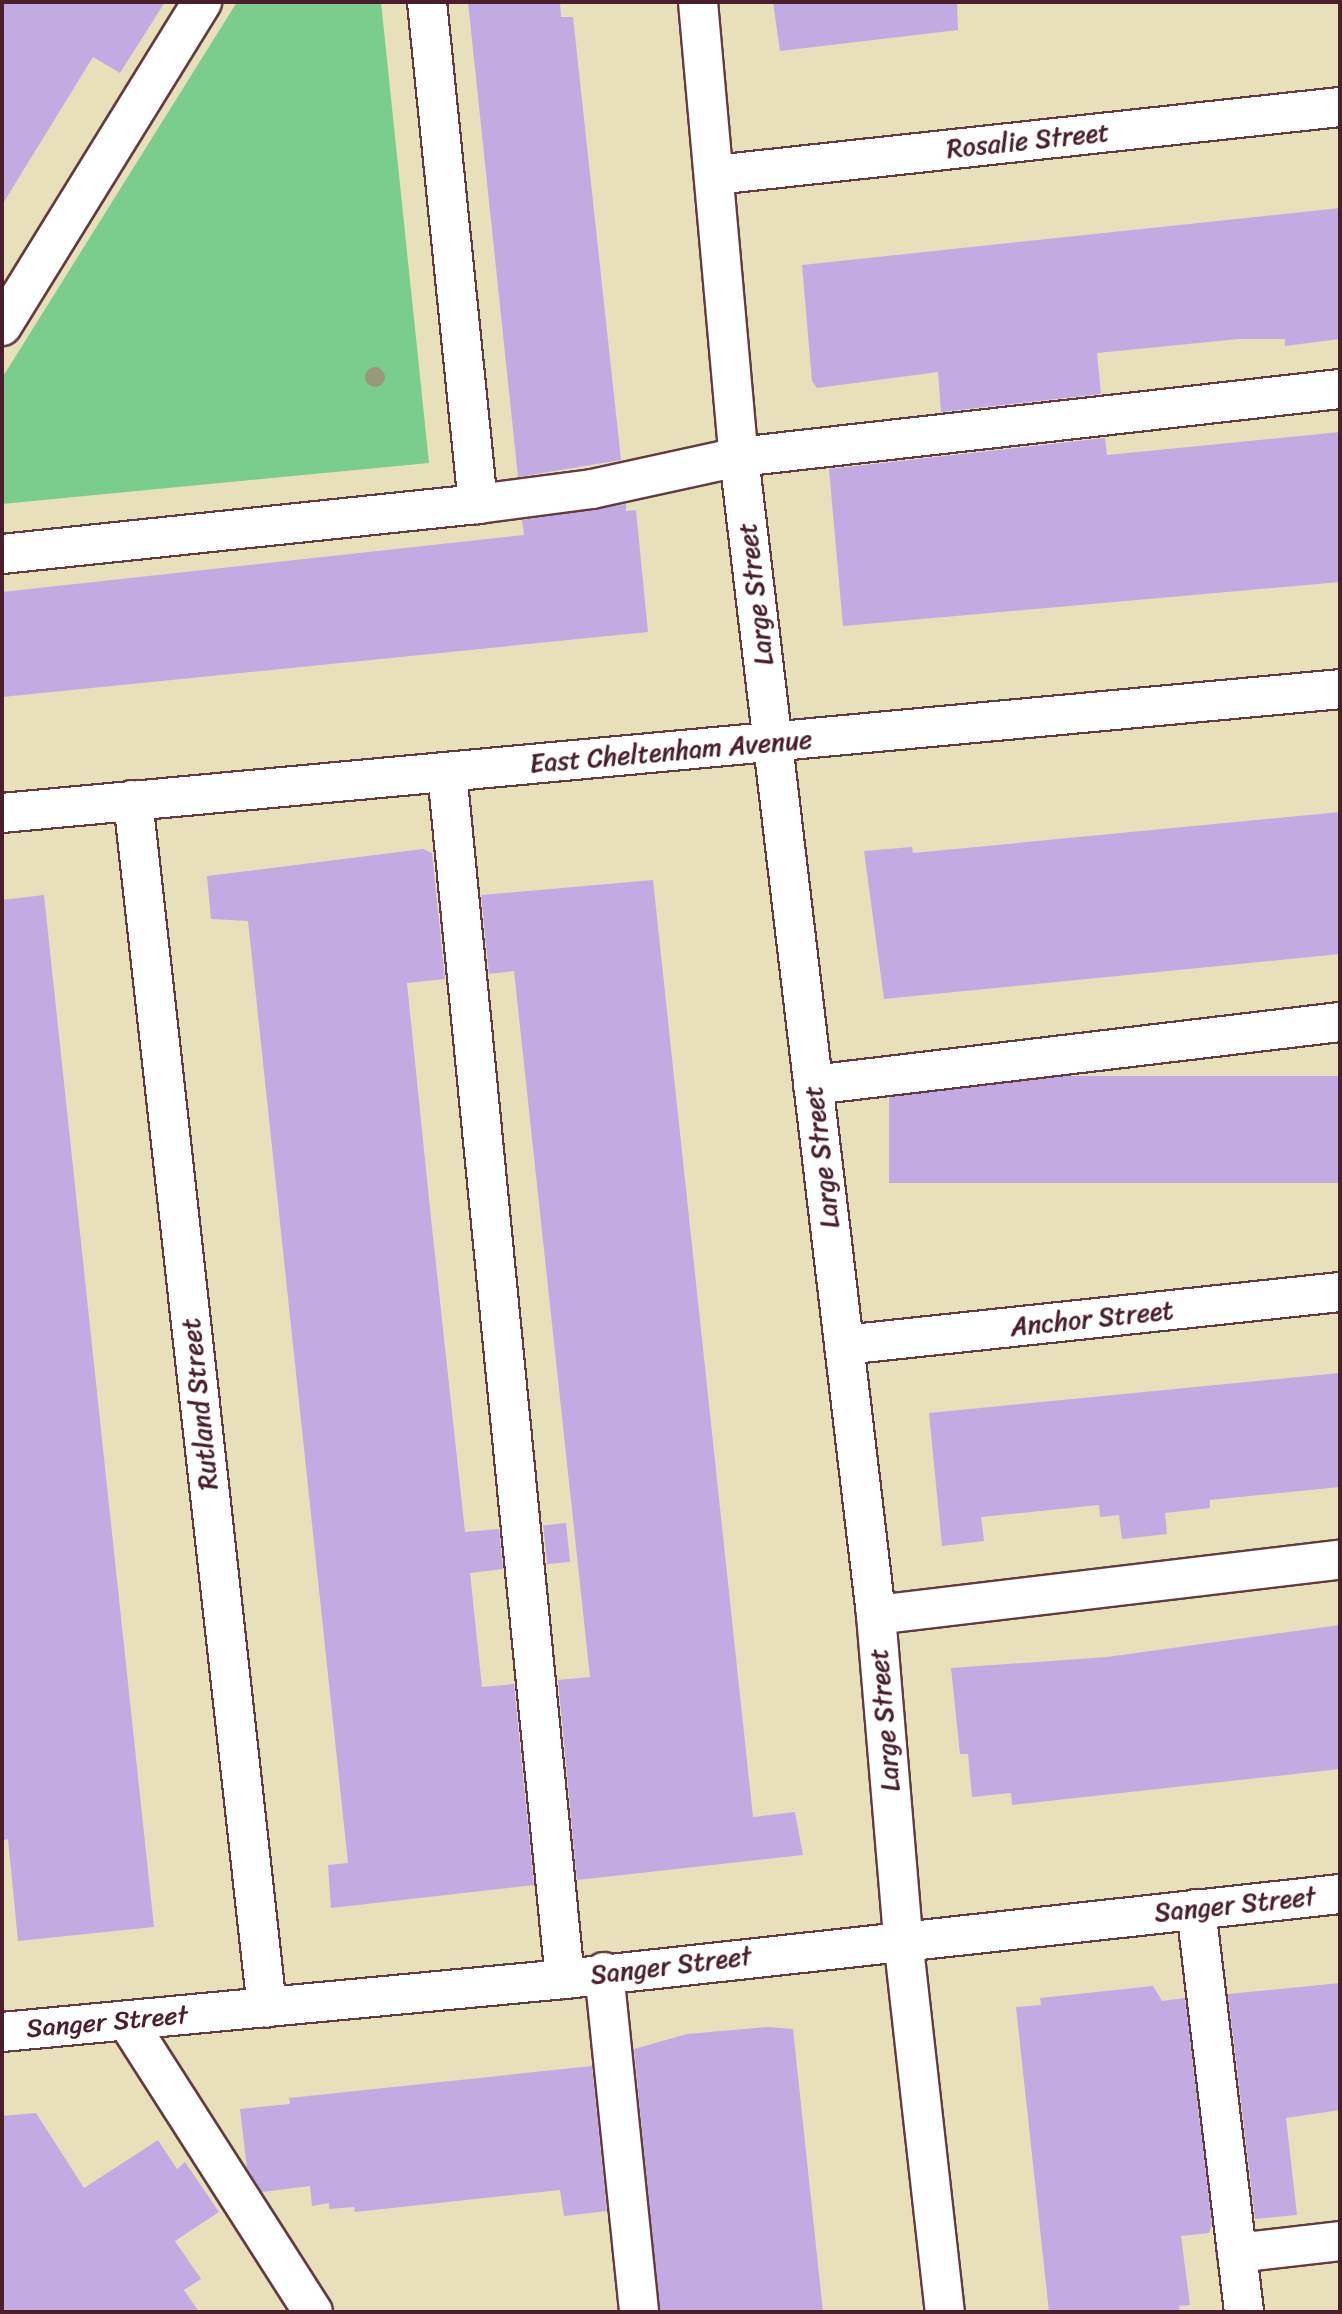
<!DOCTYPE html>
<style>
body{margin:0}
#map{position:relative;width:1342px;height:2314px;overflow:hidden;background:#e8e0bb;font-family:Sriracha,sans-serif}
div>[style]{position:absolute}
.green>*{inset:0;background:#7bcd8e}
.building>*{inset:0;background:#c4aae3;transform-origin:0 0}
.roads{filter:drop-shadow(2px 0 #623c41) drop-shadow(-2px 0 #623c41) drop-shadow(0 2px #623c41) drop-shadow(0 -2px #623c41)}
.minor>*{height:38px;margin:-19px;padding:0 19px;transform-origin:19px;border-radius:19px;background:#fff}
.trees>*{width:20px;height:20px;margin:-10px;border-radius:50%;background:#9a977f}
span{translate:-50% -50%;white-space:nowrap;text-align:center;line-height:1.15;-webkit-text-stroke:6px #fff;paint-order:stroke}
.street-label{font-size:26px;color:#4a1f2b}
.frame{position:absolute;inset:0;border:4px solid #4a1f2b;pointer-events:none}
</style>
<div id="map">
<div class="green">
<div style="clip-path:polygon(237px 2px,381px 2px,429px 463px,2px 504px,2px 378px)"></div>
</div>
<div class="building">
<div style="clip-path:polygon(2px 2px,165px 2px,120px 73px,93px 57px,2px 205px)"></div>
<div style="clip-path:polygon(468px 2px,560px 2px,561px 17px,573px 17px,621px 460px,518px 477px)"></div>
<div style="clip-path:polygon(773px 2px,957px 2px,958px 30px,780px 51px)"></div>
<div style="clip-path:polygon(1340px 208px,1340px 339px,1285px 346px,1285px 339px,1239px 339px,1097px 353px,1101px 394px,941px 412px,938px 372px,817px 388px,812px 381px,802px 265px)"></div>
<div style="clip-path:polygon(1340px 432px,1340px 582px,843px 626px,829px 469px,1105px 438px,1107px 455px)"></div>
<div style="clip-path:polygon(626px 504px,626px 511px,636px 510px,648px 632px,2px 697px,2px 592px,524px 535px,522px 520px)"></div>
<div style="clip-path:polygon(1340px 812px,1340px 954px,884px 999px,864px 851px,912px 847px,913px 853px)"></div>
<div style="clip-path:polygon(423px 849px,432px 853px,445px 979px,407px 983px,430px 1209px,465px 1532px,499px 1529px,503px 1569px,470px 1573px,482px 1687px,514px 1684px,534px 1885px,331px 1908px,328px 1865px,348px 1863px,248px 921px,211px 919px,207px 876px)"></div>
<div style="clip-path:polygon(653px 880px,753px 1817px,795px 1812px,803px 1855px,577px 1880px,558px 1680px,590px 1677px,514px 971px,489px 974px,481px 895px)"></div>
<div style="clip-path:polygon(44px 895px,154px 1927px,18px 1941px,8px 1839px,2px 1841px,2px 900px)"></div>
<div style="left:1340px;top:1076px;width:107px;height:451px;rotate:90deg"></div>
<div style="clip-path:polygon(1340px 1373px,1340px 1487px,1210px 1500px,1210px 1508px,1165px 1513px,1167px 1534px,1122px 1539px,1119px 1515px,1100px 1517px,1099px 1505px,981px 1517px,984px 1541px,942px 1546px,929px 1413px)"></div>
<div style="left:566px;top:1523px;width:39px;height:23px;rotate:84deg"></div>
<div style="clip-path:polygon(1340px 1625px,1340px 1769px,1012px 1805px,1011px 1793px,972px 1797px,968px 1754px,960px 1754px,951px 1668px,1107px 1657px)"></div>
<div style="clip-path:polygon(1340px 1983px,1340px 2110px,1286px 2118px,1297px 2215px,1255px 2219px,1228px 1994px)"></div>
<div style="clip-path:polygon(1153px 1986px,1162px 2001px,1185px 1998px,1212px 2224px,1209px 2233px,1181px 2236px,1190px 2305px,1179px 2306px,1180px 2312px,1049px 2312px,1016px 2007px,1041px 2005px,1040px 1998px)"></div>
<div style="clip-path:polygon(768px 2027px,793px 2029px,823px 2312px,660px 2312px,634px 2049px,687px 2034px)"></div>
<div style="clip-path:polygon(592px 2066px,607px 2211px,564px 2216px,560px 2190px,355px 2212px,354px 2207px,329px 2209px,329px 2203px,312px 2206px,310px 2186px,262px 2192px,247px 2168px,240px 2109px,290px 2104px,289px 2098px)"></div>
<div style="clip-path:polygon(36px 2113px,84px 2188px,158px 2140px,177px 2169px,185px 2162px,219px 2212px,175px 2241px,201px 2279px,184px 2290px,199px 2312px,2px 2312px,2px 2116px)"></div>
</div>
<div class="roads">
<div class="minor">
<div style="left:427px;top:2px;width:505px;rotate:84.2deg"></div>
<div style="left:698px;top:2px;width:457px;rotate:84.9deg"></div>
<div style="left:739px;top:457px;width:1166px;rotate:83.25deg"></div>
<div style="left:876px;top:1615px;width:325px;rotate:85.2deg"></div>
<div style="left:903px;top:1939px;width:375px;rotate:83.6deg"></div>
<div style="left:715px;top:175px;width:629px;rotate:-6.21deg"></div>
<div style="left:2px;top:326px;width:381px;rotate:-58.3deg"></div>
<div style="left:2px;top:554px;width:479px;rotate:-6deg"></div>
<div style="left:478px;top:504px;width:115px;rotate:-7.5deg"></div>
<div style="left:592px;top:489px;width:150px;rotate:-12.3deg"></div>
<div style="left:739px;top:457px;width:605px;rotate:-6.46deg"></div>
<div style="left:447px;top:772px;width:1213px;rotate:84.42deg"></div>
<div style="left:133px;top:800px;width:1215px;rotate:83.67deg"></div>
<div style="left:2px;top:813px;width:1344px;rotate:-5.29deg"></div>
<div style="left:813px;top:1085px;width:531px;rotate:-6.82deg"></div>
<div style="left:844px;top:1345px;width:499px;rotate:-6.1deg"></div>
<div style="left:876px;top:1615px;width:467px;rotate:-6.8deg"></div>
<div style="left:1196px;top:1909px;width:406px;rotate:83.2deg"></div>
<div style="left:604px;top:1972px;width:342px;rotate:84.1deg"></div>
<div style="left:127px;top:2021px;width:345px;rotate:57.4deg"></div>
<div style="left:2px;top:2032px;width:565px;rotate:-5.38deg"></div>
<div style="left:565px;top:1979px;width:780px;rotate:-6.26deg"></div>
<div style="left:1237px;top:2253px;width:104px;rotate:-6.6deg"></div>
</div>
</div>
<div class="trees">
<div style="left:375px;top:377px"></div>
</div>
<div class="street-label">
<span style="left:1028px;top:141px;rotate:-6deg">Rosalie Street</span>
<span style="left:756px;top:594px;rotate:-97deg">Large Street</span>
<span style="left:671px;top:752px;rotate:-5deg">East Cheltenham Avenue</span>
<span style="left:822px;top:1157px;rotate:-97deg">Large Street</span>
<span style="left:1092px;top:1319px;rotate:-6deg">Anchor Street</span>
<span style="left:200px;top:1404px;rotate:-96deg">Rutland Street</span>
<span style="left:885px;top:1720px;rotate:-95deg">Large Street</span>
<span style="left:1235px;top:1905px;rotate:-6deg">Sanger Street</span>
<span style="left:671px;top:1966px;rotate:-7deg">Sanger Street</span>
<span style="left:107px;top:2022px;rotate:-5deg">Sanger Street</span>
</div>
<div class="frame"></div>
</div>
